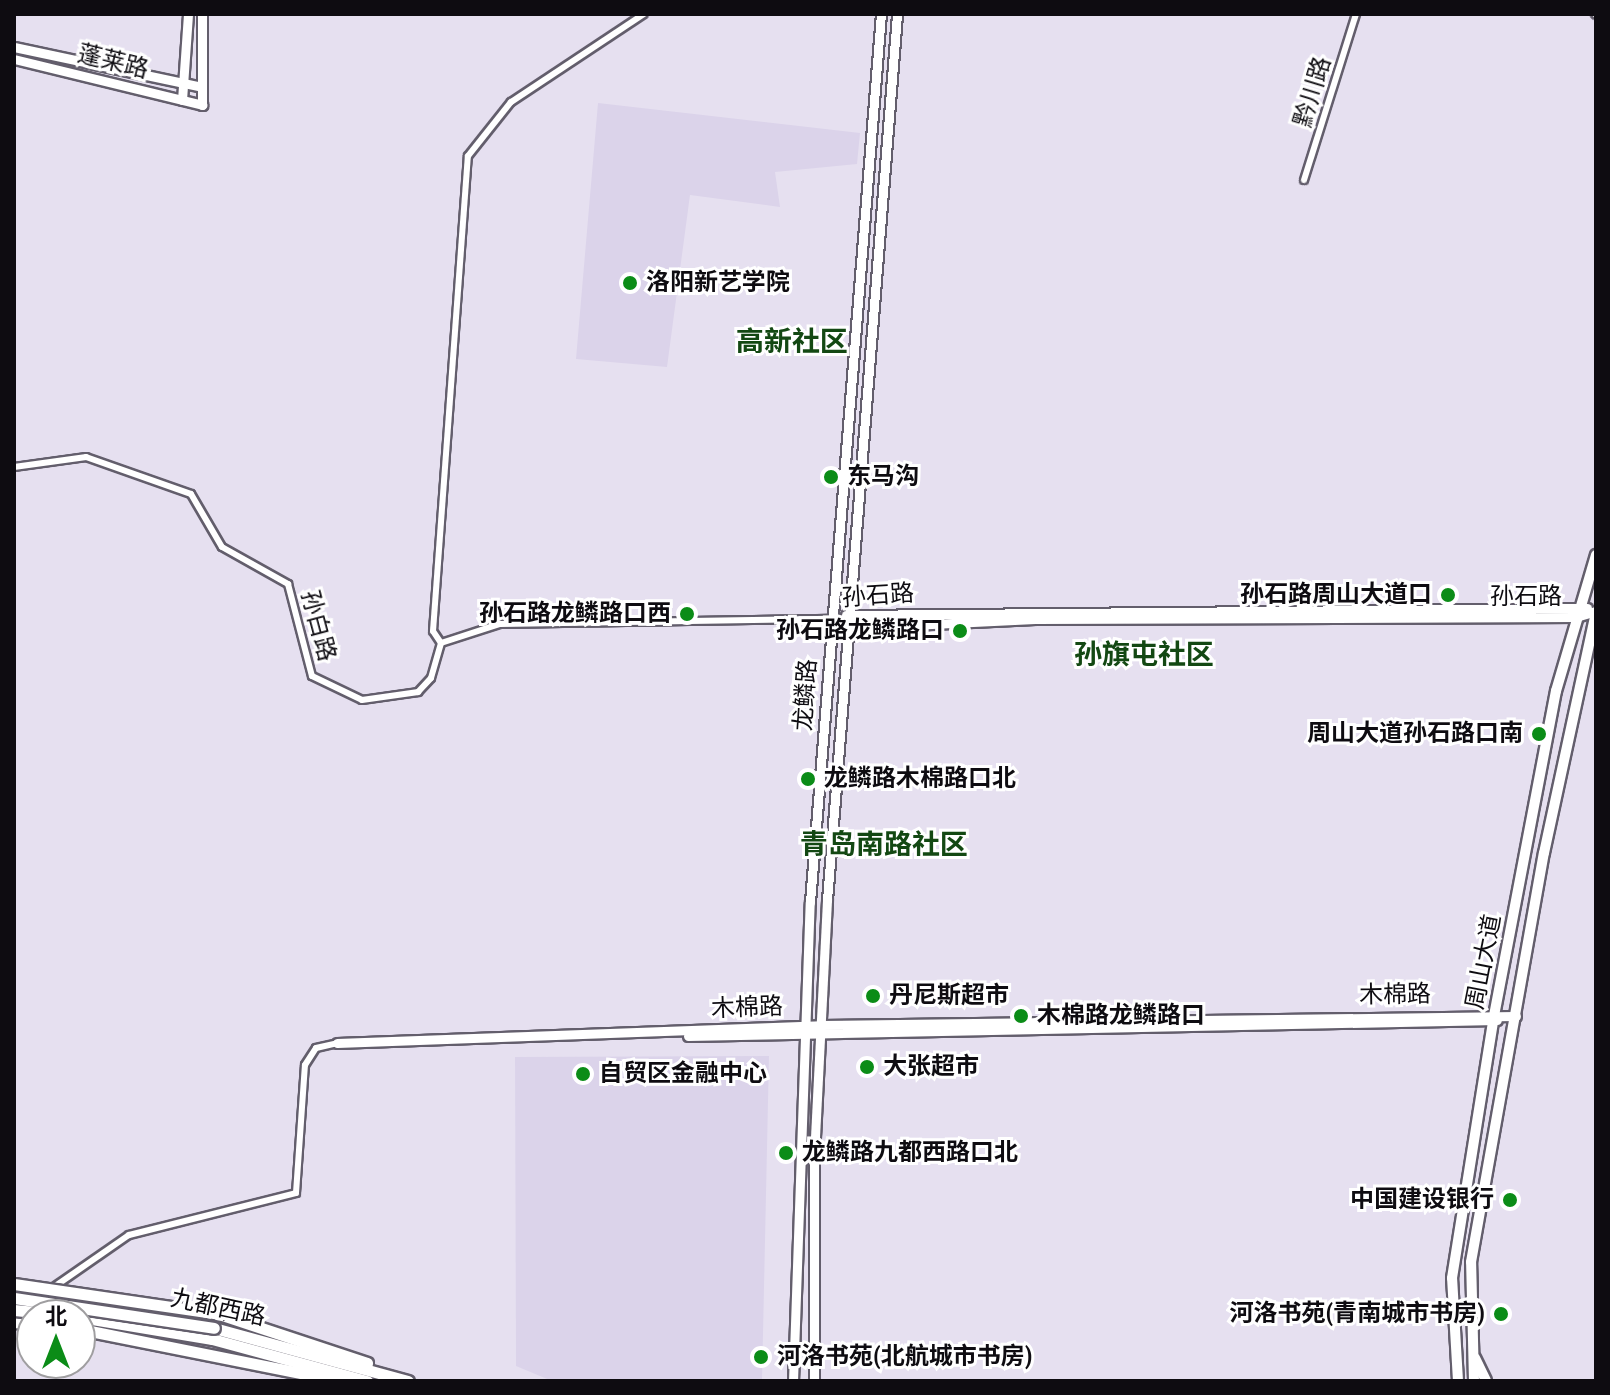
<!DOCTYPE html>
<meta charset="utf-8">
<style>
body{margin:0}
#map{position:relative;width:1610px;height:1395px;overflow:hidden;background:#e6e0f0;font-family:"Roboto Condensed","Noto Sans SC",sans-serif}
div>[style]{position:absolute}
.built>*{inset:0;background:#dbd3ea}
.roads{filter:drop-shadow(2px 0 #635e6c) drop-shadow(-2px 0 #635e6c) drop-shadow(0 2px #635e6c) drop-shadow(0 -2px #635e6c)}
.street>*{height:6px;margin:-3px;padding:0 3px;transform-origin:3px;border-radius:3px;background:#fff}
.secondary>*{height:9px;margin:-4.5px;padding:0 4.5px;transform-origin:4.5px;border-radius:4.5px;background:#fff}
.primary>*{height:10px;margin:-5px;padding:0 5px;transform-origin:5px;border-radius:5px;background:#fff}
.highway>*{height:11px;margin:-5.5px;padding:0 5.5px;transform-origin:5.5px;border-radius:5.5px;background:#fff}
.bridges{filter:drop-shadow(2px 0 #635e6c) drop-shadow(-2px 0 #635e6c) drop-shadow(0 2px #635e6c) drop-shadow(0 -2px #635e6c)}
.highway-bridge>*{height:11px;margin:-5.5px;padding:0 5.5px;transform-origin:5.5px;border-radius:5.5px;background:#fff}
.dots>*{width:22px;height:22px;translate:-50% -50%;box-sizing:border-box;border:4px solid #fff;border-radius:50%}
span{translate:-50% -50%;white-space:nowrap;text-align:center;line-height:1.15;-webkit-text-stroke:6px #fff;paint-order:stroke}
.street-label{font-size:24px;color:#0e0c11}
.poi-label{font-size:24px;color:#0e0c11;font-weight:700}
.left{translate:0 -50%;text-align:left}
.right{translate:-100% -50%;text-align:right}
.quarter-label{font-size:28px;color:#134813;font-weight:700}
.frame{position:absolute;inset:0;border:16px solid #0e0c11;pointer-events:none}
.north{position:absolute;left:16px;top:1299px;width:80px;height:80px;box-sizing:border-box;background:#fff;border:2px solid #9f9ea0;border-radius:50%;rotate:0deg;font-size:22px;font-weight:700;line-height:32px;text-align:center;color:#0e0c11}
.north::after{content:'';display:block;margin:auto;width:28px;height:36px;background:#0b8c17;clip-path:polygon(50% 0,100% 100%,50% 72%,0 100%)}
</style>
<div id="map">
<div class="built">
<div style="clip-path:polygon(598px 103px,860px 133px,857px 164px,775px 172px,780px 207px,690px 195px,667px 367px,576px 359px)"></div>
<div style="clip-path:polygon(769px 1056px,762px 1381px,552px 1381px,516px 1366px,515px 1057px)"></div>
</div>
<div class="roads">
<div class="street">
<div style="left:1595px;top:14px;width:1px;rotate:45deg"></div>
<div style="left:1304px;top:180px;width:174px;rotate:-72.6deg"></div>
<div style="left:14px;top:467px;width:73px;rotate:-7.9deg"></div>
<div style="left:86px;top:457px;width:111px;rotate:19.4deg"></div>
<div style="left:191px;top:494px;width:61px;rotate:59.7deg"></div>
<div style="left:222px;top:547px;width:76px;rotate:29.3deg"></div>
<div style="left:288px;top:584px;width:95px;rotate:75.4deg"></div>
<div style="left:312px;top:676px;width:55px;rotate:25.6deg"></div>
<div style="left:362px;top:700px;width:57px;rotate:-8.1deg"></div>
<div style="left:418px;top:692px;width:19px;rotate:-47deg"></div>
<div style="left:431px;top:678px;width:36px;rotate:-74deg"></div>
<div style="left:441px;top:643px;width:62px;rotate:-17.9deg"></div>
<div style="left:500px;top:624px;width:332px;rotate:-0.9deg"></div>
<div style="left:441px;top:643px;width:14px;rotate:-124deg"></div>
<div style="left:433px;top:631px;width:476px;rotate:-85.8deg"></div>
<div style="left:468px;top:156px;width:69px;rotate:-51.5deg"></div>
<div style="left:511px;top:102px;width:159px;rotate:-33.5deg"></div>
<div style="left:35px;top:1300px;width:114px;rotate:-34.7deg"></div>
<div style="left:129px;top:1235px;width:172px;rotate:-14.1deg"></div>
<div style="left:296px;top:1193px;width:128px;rotate:-86deg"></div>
<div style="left:305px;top:1065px;width:20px;rotate:-57deg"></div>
<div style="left:316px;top:1048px;width:22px;rotate:-13deg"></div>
</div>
<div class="secondary">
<div style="left:14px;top:47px;width:192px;rotate:12deg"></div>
<div style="left:14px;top:59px;width:194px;rotate:13.7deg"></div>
<div style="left:202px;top:105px;width:91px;rotate:-90deg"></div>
<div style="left:182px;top:100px;width:86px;rotate:-86deg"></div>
<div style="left:846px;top:615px;width:741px;rotate:-0.54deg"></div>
<div style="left:832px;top:619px;width:19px;rotate:28deg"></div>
<div style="left:849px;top:628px;width:186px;rotate:-2.8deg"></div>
<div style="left:1035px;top:619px;width:541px;rotate:-0.21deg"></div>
<div style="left:1576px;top:617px;width:21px;rotate:-17deg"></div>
<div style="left:688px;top:1036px;width:809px;rotate:-1.13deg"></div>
<div style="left:337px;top:1043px;width:484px;rotate:-2.1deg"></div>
<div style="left:821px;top:1025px;width:695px;rotate:-0.74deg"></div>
<div style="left:793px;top:1381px;width:479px;rotate:-88deg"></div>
<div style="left:810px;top:902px;width:891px;rotate:-85.43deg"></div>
<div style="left:814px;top:1381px;width:224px;rotate:-90deg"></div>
<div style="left:814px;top:1157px;width:257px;rotate:-87.1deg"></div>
<div style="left:827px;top:900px;width:889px;rotate:-85.48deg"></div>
</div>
<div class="primary">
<div style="left:1475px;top:1358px;width:25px;rotate:64deg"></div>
<div style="left:1458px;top:1381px;width:103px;rotate:-93.3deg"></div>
<div style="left:1452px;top:1278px;width:260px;rotate:-80.9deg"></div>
<div style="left:1493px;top:1021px;width:336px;rotate:-79.2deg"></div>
<div style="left:1556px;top:691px;width:142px;rotate:-73.6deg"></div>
<div style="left:1474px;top:1381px;width:119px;rotate:-91.4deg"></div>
<div style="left:1471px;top:1262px;width:415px;rotate:-79.9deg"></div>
<div style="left:1544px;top:853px;width:246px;rotate:-77.8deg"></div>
</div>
<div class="highway">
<div style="left:219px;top:1314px;width:156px;rotate:18.3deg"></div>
<div style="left:80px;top:1317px;width:134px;rotate:9.5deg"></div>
<div style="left:212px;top:1339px;width:161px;rotate:15.2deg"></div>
<div style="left:14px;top:1322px;width:18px;rotate:6deg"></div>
<div style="left:214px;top:1328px;width:201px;rotate:15.3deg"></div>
<div style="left:80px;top:1329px;width:266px;rotate:11.3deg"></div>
</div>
</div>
<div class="bridges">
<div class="highway-bridge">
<div style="left:14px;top:1284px;width:207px;rotate:8.3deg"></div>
<div style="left:14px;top:1298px;width:202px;rotate:8.5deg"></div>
<div style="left:14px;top:1310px;width:53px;rotate:5.4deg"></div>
</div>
</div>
<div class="dots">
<div style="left:630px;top:283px;background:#0b8c17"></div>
<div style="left:831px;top:477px;background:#0b8c17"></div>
<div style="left:1448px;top:595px;background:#0b8c17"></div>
<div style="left:687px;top:614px;background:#0b8c17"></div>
<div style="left:960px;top:631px;background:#0b8c17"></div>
<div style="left:1539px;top:734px;background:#0b8c17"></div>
<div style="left:808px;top:779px;background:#0b8c17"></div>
<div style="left:873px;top:996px;background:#0b8c17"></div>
<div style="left:1021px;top:1016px;background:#0b8c17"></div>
<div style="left:867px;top:1067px;background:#0b8c17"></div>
<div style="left:583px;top:1074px;background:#0b8c17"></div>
<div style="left:786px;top:1153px;background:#0b8c17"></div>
<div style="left:1510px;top:1200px;background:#0b8c17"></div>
<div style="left:1501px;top:1314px;background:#0b8c17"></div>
<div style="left:761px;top:1357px;background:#0b8c17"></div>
</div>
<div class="street-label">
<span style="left:113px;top:62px;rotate:14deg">蓬莱路</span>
<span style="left:1313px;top:92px;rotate:-73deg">黔川路</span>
<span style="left:878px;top:596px;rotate:-4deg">孙石路</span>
<span style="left:1526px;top:597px">孙石路</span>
<span style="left:318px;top:626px;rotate:75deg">孙白路</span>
<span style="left:806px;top:695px;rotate:-86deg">龙鳞路</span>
<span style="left:1484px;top:962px;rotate:-79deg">周山大道</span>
<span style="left:1395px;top:995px;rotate:-1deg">木棉路</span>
<span style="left:747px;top:1008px;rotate:-2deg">木棉路</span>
<span style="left:218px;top:1308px;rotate:12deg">九都西路</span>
</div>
<div class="poi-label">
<span class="left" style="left:646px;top:283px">洛阳新艺学院</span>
<span class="left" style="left:847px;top:477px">东马沟</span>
<span class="right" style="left:1432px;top:595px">孙石路周山大道口</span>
<span class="right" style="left:671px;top:614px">孙石路龙鳞路口西</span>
<span class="right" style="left:944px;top:631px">孙石路龙鳞路口</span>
<span class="right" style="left:1523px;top:734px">周山大道孙石路口南</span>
<span class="left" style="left:824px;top:779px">龙鳞路木棉路口北</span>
<span class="left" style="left:889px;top:996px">丹尼斯超市</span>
<span class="left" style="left:1037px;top:1016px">木棉路龙鳞路口</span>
<span class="left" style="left:883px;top:1067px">大张超市</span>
<span class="left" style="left:599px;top:1074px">自贸区金融中心</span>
<span class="left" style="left:802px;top:1153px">龙鳞路九都西路口北</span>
<span class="right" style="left:1494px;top:1200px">中国建设银行</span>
<span class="right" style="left:1485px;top:1314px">河洛书苑(青南城市书房)</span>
<span class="left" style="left:777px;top:1357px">河洛书苑(北航城市书房)</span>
</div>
<div class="quarter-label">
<span style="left:792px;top:342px">高新社区</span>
<span style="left:1144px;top:655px">孙旗屯社区</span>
<span style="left:884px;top:845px">青岛南路社区</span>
</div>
<div class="frame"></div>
<div class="north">北</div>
</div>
